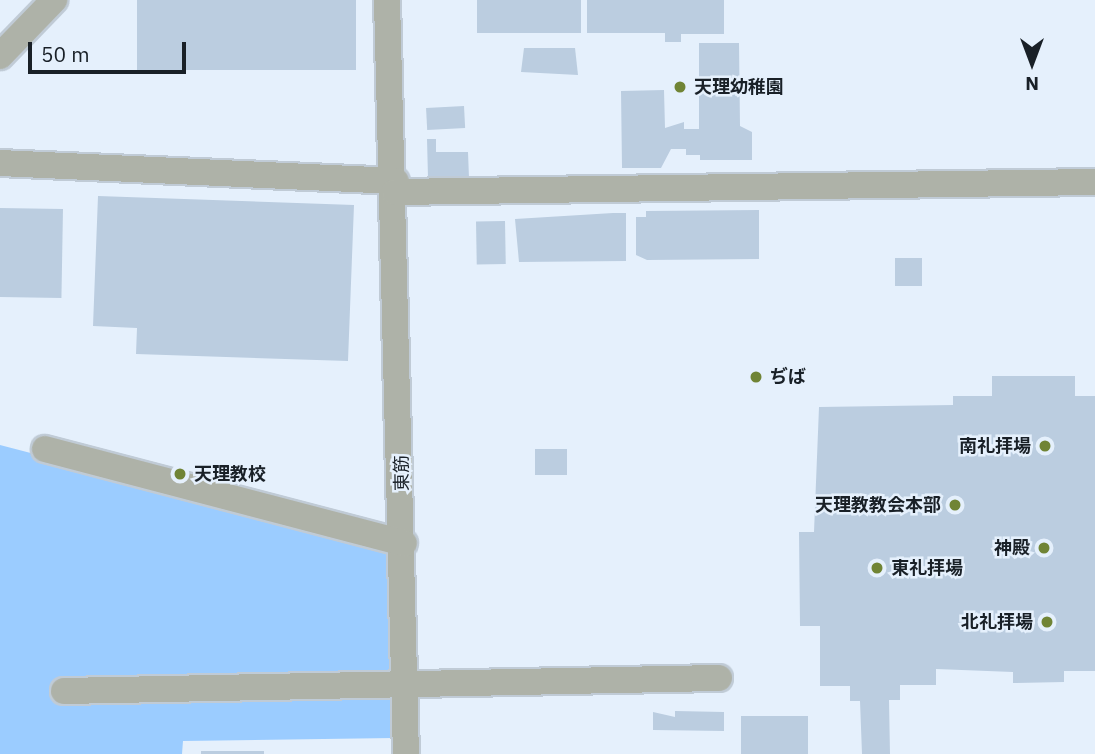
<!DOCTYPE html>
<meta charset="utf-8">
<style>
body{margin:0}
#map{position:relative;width:1095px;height:754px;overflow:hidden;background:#e5f0fc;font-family:"IBM Plex Sans","Noto Sans JP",sans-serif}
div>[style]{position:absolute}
.green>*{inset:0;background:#9bccff}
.building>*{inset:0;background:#bbcde0;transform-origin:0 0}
.roads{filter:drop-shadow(2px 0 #c0cbd6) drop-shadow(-2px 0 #c0cbd6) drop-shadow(0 2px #c0cbd6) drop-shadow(0 -2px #c0cbd6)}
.minor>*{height:26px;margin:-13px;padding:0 13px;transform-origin:13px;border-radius:13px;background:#aeb2a8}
.dots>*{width:19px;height:19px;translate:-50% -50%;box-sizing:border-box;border:4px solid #e5f0fc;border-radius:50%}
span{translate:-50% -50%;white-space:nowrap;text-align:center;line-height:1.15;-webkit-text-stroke:5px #e5f0fc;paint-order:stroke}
.poi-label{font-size:18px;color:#192027;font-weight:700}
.left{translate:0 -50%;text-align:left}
.right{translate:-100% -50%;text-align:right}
.street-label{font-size:18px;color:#192027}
.north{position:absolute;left:997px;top:28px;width:70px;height:70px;-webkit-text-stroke:5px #e5f0fc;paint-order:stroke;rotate:180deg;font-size:19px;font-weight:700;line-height:28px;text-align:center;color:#192027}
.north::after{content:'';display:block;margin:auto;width:24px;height:32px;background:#192027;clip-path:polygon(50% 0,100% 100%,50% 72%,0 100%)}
.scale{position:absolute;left:28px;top:42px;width:158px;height:32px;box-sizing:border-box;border:4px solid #192027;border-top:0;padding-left:9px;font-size:21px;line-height:24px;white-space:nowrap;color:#192027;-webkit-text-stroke:5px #e5f0fc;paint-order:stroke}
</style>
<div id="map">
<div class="green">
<div style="clip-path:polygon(0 445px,391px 547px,393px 738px,183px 741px,182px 754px,0 754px)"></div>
</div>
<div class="building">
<div style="left:137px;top:0;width:219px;height:70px"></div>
<div style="left:477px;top:0;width:104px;height:33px"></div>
<div style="clip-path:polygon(587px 0,724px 0,724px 34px,681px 34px,681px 42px,665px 42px,665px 33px,587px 33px)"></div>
<div style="clip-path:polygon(699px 43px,739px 43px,740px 126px,752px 132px,752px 160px,700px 160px,700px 155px,686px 155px,686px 149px,671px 149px,661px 168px,622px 168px,621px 91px,664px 90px,665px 128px,684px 122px,684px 129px,699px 129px)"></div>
<div style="clip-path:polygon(524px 48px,575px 48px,578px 75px,521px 72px)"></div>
<div style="left:464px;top:106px;width:22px;height:38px;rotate:87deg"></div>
<div style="clip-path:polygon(427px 139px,436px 139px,436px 152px,468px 152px,469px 178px,428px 178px)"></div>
<div style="clip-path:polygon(98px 196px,354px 205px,348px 361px,136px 354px,137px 328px,93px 326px)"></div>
<div style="left:0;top:208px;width:63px;height:89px;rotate:1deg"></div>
<div style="clip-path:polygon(759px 210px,759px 259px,647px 260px,636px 255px,636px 217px,646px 217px,646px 211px)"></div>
<div style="clip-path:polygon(613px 213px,626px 213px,626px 261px,519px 262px,515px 219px)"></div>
<div style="left:505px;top:221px;width:43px;height:29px;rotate:89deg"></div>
<div style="left:895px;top:258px;width:27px;height:28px"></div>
<div style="clip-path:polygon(992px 376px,1075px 376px,1075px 396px,1095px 396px,1095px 671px,1064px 671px,1064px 682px,1013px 683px,1013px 672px,936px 669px,936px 685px,900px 685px,900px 700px,889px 700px,890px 754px,862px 754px,860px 701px,850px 701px,850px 686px,820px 686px,820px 626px,800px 626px,799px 532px,814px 532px,819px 407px,953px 405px,953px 396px,992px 396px)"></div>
<div style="left:535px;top:449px;width:32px;height:26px"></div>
<div style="clip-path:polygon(675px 711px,724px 712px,724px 731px,653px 730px,653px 712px,675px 717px)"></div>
<div style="left:808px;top:716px;width:38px;height:67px;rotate:90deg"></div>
<div style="left:201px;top:751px;width:63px;height:3px"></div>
</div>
<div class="roads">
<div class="minor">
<div style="left:387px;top:0;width:754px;rotate:88.56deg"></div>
<div style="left:0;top:56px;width:78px;rotate:-46deg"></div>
<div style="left:0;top:163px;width:396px;rotate:2.6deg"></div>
<div style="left:395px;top:192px;width:700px;rotate:-0.82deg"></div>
<div style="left:45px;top:449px;width:371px;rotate:14.7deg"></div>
<div style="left:64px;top:691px;width:655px;rotate:-1.14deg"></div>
</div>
</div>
<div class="dots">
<div style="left:680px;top:87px;background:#708435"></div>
<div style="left:756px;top:377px;background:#708435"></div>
<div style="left:1045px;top:446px;background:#708435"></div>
<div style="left:180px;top:474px;background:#708435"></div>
<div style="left:955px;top:505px;background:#708435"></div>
<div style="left:1044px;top:548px;background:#708435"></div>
<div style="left:877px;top:568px;background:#708435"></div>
<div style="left:1047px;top:622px;background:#708435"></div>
</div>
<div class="poi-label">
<span class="left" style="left:694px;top:87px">天理幼稚園</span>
<span class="left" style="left:770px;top:377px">ぢば</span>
<span class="right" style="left:1031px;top:446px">南礼拝場</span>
<span class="left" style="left:194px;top:474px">天理教校</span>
<span class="right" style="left:941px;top:505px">天理教教会本部</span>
<span class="right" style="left:1030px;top:548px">神殿</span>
<span class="left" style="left:891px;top:568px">東礼拝場</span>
<span class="right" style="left:1033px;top:622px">北礼拝場</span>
</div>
<div class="street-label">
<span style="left:402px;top:473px;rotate:-91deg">東筋</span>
</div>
<div class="north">N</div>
<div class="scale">50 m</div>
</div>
